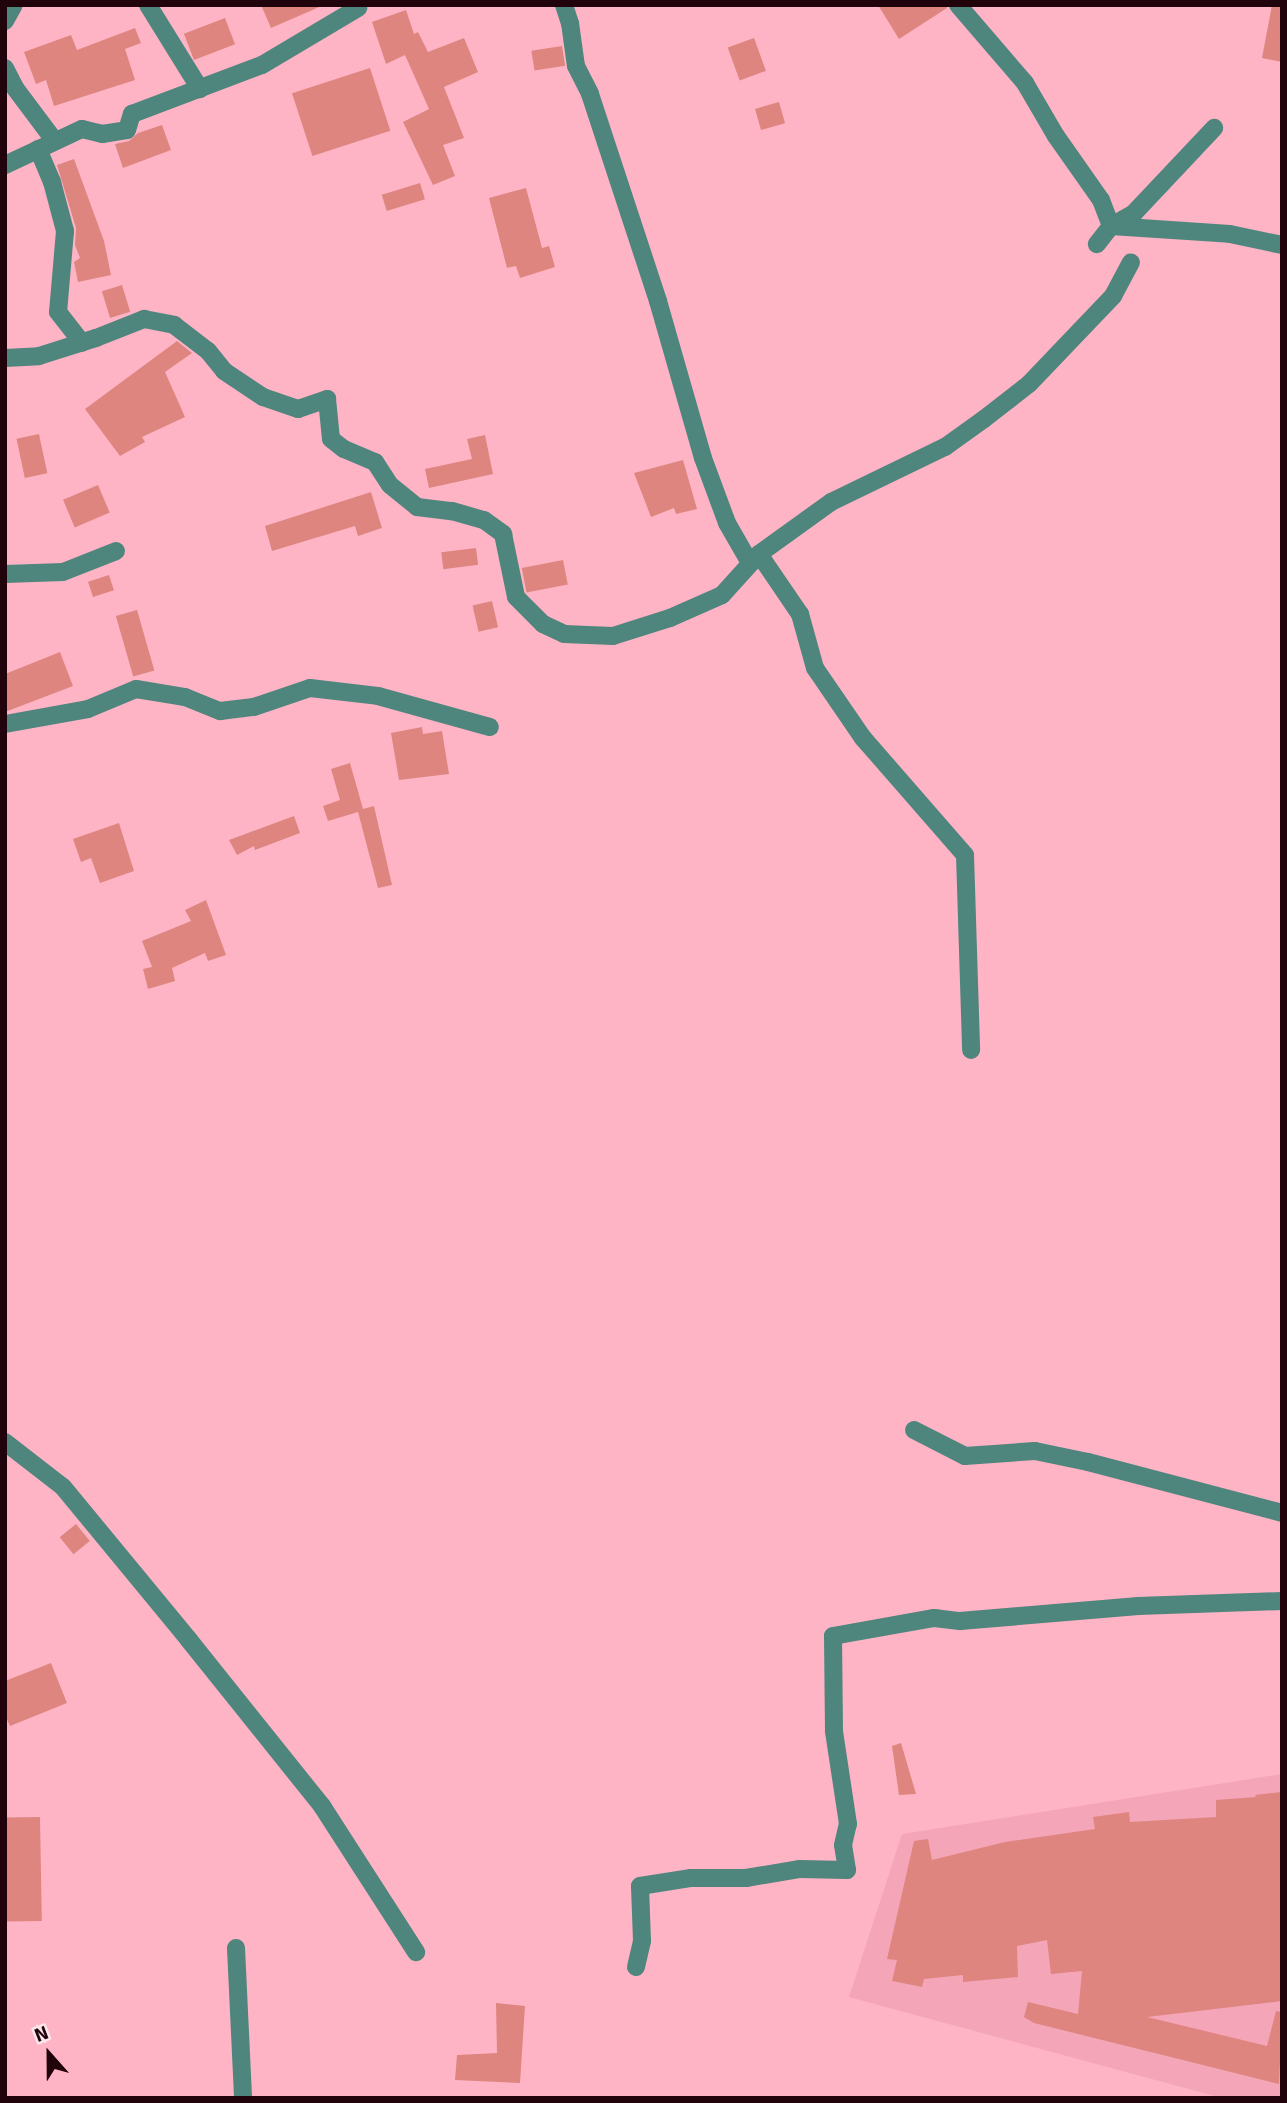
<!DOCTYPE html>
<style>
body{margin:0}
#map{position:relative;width:1287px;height:2103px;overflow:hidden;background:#feb4c5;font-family:Signika,sans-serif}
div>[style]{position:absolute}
.built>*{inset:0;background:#f4a5b7}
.building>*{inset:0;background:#de8580;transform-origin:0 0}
.minor>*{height:18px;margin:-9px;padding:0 9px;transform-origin:9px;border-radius:9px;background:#4e857d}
span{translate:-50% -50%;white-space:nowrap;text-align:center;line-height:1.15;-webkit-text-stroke:6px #fbe7eb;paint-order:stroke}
.frame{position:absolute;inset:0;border:7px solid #20030b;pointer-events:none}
.north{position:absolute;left:14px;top:2019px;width:70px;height:70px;-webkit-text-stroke:5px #fbe7eb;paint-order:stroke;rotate:339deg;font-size:19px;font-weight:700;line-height:28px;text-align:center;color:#20030b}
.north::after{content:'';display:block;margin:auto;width:24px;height:32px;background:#20030b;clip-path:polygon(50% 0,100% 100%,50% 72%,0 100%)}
</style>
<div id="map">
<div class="built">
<div style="clip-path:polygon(1282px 1774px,1282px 2098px,1222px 2098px,849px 1997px,902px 1834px)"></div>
</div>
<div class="building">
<div style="clip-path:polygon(261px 5px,324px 5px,271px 28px)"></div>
<div style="clip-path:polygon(878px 5px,947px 5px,947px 8px,899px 39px)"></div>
<div style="clip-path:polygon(1272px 5px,1282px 5px,1282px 62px,1262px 58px)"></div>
<div style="clip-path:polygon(406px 10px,414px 34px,418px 32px,428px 52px,464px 38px,478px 72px,444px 87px,464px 138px,443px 145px,455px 176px,433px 185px,403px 122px,429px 109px,405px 55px,386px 64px,372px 22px)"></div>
<div style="left:225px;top:18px;width:28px;height:44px;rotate:69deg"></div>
<div style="clip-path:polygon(135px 28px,141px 43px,125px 49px,135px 80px,54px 106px,46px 80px,36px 84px,24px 52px,71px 35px,77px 50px)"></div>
<div style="left:754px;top:38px;width:35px;height:28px;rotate:70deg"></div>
<div style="left:562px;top:46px;width:20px;height:31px;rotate:81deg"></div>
<div style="left:370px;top:68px;width:66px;height:82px;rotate:72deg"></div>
<div style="left:779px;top:102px;width:22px;height:25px;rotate:74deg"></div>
<div style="clip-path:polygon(162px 125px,171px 150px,123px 168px,115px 144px,129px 141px,138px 133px)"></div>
<div style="clip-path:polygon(74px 159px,104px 241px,111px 275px,78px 282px,74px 262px,80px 258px,75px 245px,76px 228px,57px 165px)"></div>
<div style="left:420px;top:183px;width:17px;height:40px;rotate:73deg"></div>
<div style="clip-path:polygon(526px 188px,542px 248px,549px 246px,555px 267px,520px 278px,516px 266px,507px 268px,489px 198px)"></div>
<div style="left:122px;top:285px;width:28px;height:21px;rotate:73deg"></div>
<div style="clip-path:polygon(177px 341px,192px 353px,165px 372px,185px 417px,142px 437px,145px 442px,120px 456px,85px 409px)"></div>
<div style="left:39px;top:434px;width:40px;height:23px;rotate:78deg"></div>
<div style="clip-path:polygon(485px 435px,493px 474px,429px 488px,425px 469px,472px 459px,467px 439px)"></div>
<div style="clip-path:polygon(683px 460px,697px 509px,676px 514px,674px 508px,651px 517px,634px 473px)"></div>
<div style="left:98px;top:485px;width:30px;height:38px;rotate:67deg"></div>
<div style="clip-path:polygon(371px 492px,382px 528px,358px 536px,355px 526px,272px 551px,265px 526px)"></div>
<div style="left:476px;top:548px;width:17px;height:35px;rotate:83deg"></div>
<div style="left:563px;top:560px;width:25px;height:42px;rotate:79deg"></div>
<div style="left:109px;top:575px;width:16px;height:22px;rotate:72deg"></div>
<div style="left:492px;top:601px;width:27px;height:20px;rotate:77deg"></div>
<div style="left:137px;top:610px;width:63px;height:22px;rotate:74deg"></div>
<div style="clip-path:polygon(60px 652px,73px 686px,5px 712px,5px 674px)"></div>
<div style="clip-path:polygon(422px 727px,423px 734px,442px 731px,449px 774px,399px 780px,391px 733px)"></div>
<div style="clip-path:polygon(350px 763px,363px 809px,374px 806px,392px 885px,378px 888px,358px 812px,328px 821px,323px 806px,340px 800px,331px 769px)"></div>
<div style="clip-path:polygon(294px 816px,300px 833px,255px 850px,254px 846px,237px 855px,229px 840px)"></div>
<div style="clip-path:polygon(119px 823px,134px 871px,100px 883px,91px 858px,81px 862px,73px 839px)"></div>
<div style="clip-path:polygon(206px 900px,226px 955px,208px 961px,205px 953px,172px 968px,175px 981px,148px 989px,143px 969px,152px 967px,142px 941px,191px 921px,185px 910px)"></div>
<div style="left:76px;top:1524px;width:22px;height:21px;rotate:51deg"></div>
<div style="clip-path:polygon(51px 1663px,67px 1703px,10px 1726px,5px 1715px,5px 1681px)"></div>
<div style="clip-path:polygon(901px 1743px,916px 1794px,899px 1795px,892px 1746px)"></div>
<div style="clip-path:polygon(1282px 1792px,1282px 2001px,1147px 2017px,1267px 2046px,1276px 2011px,1282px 2012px,1279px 2084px,1034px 2023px,1024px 2017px,1028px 2002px,1078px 2014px,1082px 1971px,1051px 1974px,1047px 1940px,1017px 1946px,1018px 1977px,963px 1982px,963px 1975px,924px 1979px,922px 1987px,892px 1981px,897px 1960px,887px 1959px,914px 1841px,928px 1839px,932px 1860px,1005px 1842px,1095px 1829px,1093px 1817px,1129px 1812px,1130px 1822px,1216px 1817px,1216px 1800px,1256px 1797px,1255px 1795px)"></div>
<div style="left:40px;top:1817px;width:104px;height:35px;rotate:89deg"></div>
<div style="clip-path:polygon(496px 2003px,525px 2006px,520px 2083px,455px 2080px,457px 2055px,497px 2053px)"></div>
</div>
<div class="minor">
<div style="left:148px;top:5px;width:99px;rotate:58.2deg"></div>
<div style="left:564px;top:5px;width:19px;rotate:72deg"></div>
<div style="left:570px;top:23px;width:43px;rotate:82.1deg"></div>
<div style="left:576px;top:66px;width:31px;rotate:63deg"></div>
<div style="left:590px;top:94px;width:218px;rotate:71.8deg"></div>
<div style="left:658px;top:301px;width:163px;rotate:74deg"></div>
<div style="left:703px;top:458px;width:69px;rotate:69.7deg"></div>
<div style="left:727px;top:523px;width:46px;rotate:60.1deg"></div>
<div style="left:958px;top:5px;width:103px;rotate:49.3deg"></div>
<div style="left:1025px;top:83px;width:61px;rotate:59.7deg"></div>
<div style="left:1056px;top:136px;width:78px;rotate:54.9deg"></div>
<div style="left:1101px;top:200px;width:28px;rotate:69deg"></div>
<div style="left:1111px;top:226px;width:23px;rotate:128deg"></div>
<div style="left:5px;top:21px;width:18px;rotate:-61deg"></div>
<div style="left:5px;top:68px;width:22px;rotate:63deg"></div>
<div style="left:15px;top:88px;width:65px;rotate:53.1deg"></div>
<div style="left:38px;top:149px;width:36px;rotate:67deg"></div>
<div style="left:52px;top:182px;width:51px;rotate:75.1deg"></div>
<div style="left:65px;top:231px;width:81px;rotate:94.9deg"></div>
<div style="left:58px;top:312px;width:39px;rotate:52deg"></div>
<div style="left:5px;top:165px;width:85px;rotate:-25.1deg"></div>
<div style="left:82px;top:129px;width:21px;rotate:14deg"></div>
<div style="left:102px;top:134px;width:25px;rotate:-9deg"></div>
<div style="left:127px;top:130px;width:17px;rotate:-73deg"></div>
<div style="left:132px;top:114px;width:139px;rotate:-20.7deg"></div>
<div style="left:262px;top:65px;width:112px;rotate:-30.7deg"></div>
<div style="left:1111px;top:226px;width:119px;rotate:3.8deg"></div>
<div style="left:1230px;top:234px;width:53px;rotate:11.9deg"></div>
<div style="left:1111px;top:226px;width:26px;rotate:-29deg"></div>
<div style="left:1134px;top:213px;width:117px;rotate:-46.7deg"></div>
<div style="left:5px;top:358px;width:34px;rotate:-3deg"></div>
<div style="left:39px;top:356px;width:60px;rotate:-17.5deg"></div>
<div style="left:96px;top:338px;width:52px;rotate:-21.6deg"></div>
<div style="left:144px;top:319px;width:31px;rotate:11deg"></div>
<div style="left:174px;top:325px;width:43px;rotate:37.4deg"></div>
<div style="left:208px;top:351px;width:26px;rotate:51deg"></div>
<div style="left:224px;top:371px;width:47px;rotate:33.7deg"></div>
<div style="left:263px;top:397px;width:37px;rotate:19deg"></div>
<div style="left:298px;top:409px;width:31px;rotate:-19deg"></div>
<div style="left:327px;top:399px;width:40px;rotate:84.3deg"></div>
<div style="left:331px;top:439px;width:16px;rotate:38deg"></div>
<div style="left:344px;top:449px;width:34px;rotate:23deg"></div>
<div style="left:375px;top:462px;width:27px;rotate:57deg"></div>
<div style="left:390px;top:485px;width:35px;rotate:39deg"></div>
<div style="left:417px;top:507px;width:35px;rotate:7deg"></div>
<div style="left:452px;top:511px;width:33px;rotate:16deg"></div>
<div style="left:484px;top:520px;width:24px;rotate:36deg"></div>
<div style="left:503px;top:534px;width:64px;rotate:78.3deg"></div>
<div style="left:516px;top:597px;width:38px;rotate:45deg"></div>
<div style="left:543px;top:624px;width:23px;rotate:25deg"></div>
<div style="left:564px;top:634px;width:49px;rotate:2.3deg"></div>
<div style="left:613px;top:636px;width:60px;rotate:-17.5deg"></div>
<div style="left:670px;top:618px;width:57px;rotate:-23.9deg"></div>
<div style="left:722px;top:595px;width:55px;rotate:-47.9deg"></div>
<div style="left:759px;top:554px;width:89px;rotate:-35.8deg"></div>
<div style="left:831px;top:502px;width:127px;rotate:-25.8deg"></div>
<div style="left:945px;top:447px;width:48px;rotate:-35.7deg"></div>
<div style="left:984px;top:419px;width:57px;rotate:-37.9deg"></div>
<div style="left:1029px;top:384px;width:122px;rotate:-46.3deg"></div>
<div style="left:1113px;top:296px;width:38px;rotate:-62deg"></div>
<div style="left:759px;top:554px;width:73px;rotate:55.7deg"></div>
<div style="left:800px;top:614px;width:56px;rotate:74.5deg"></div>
<div style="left:815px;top:668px;width:85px;rotate:55.6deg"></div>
<div style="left:863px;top:738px;width:155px;rotate:48.9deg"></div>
<div style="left:965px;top:855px;width:195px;rotate:88.2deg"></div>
<div style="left:5px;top:574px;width:58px;rotate:-2deg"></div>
<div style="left:63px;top:572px;width:57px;rotate:-21.6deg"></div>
<div style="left:5px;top:724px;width:84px;rotate:-10.2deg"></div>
<div style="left:88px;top:709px;width:52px;rotate:-22.6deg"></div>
<div style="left:136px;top:689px;width:50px;rotate:9.3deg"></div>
<div style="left:185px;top:697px;width:38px;rotate:22deg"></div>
<div style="left:220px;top:711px;width:34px;rotate:-7deg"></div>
<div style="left:254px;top:707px;width:59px;rotate:-18.7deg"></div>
<div style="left:310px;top:688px;width:68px;rotate:6.7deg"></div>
<div style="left:378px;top:696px;width:116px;rotate:15.5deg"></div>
<div style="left:914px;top:1430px;width:57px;rotate:27deg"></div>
<div style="left:965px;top:1456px;width:70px;rotate:-4.1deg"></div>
<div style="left:1035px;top:1451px;width:54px;rotate:11.7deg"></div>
<div style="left:1088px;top:1462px;width:201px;rotate:14.7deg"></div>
<div style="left:5px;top:1442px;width:73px;rotate:37.8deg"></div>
<div style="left:63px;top:1487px;width:198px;rotate:50.5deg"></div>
<div style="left:189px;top:1640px;width:213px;rotate:51.3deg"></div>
<div style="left:322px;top:1806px;width:174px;rotate:57.2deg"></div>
<div style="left:236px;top:1948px;width:150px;rotate:87.3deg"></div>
<div style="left:636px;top:1967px;width:27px;rotate:-77deg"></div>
<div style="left:642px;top:1941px;width:55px;rotate:-92.1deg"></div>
<div style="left:640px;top:1886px;width:52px;rotate:-8.9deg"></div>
<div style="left:691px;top:1878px;width:55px"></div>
<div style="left:746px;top:1878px;width:55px;rotate:-9.5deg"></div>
<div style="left:800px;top:1869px;width:47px;rotate:1.2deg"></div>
<div style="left:847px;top:1870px;width:25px;rotate:-99deg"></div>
<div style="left:843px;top:1845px;width:22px;rotate:-77deg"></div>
<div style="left:848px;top:1824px;width:94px;rotate:-98.6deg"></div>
<div style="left:834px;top:1731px;width:95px;rotate:-90.6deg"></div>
<div style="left:833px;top:1636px;width:103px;rotate:-10.1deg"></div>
<div style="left:934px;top:1618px;width:26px;rotate:7deg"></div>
<div style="left:960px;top:1621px;width:179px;rotate:-4.8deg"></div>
<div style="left:1138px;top:1606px;width:144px;rotate:-2deg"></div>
</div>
<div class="frame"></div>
<div class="north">N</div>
</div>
